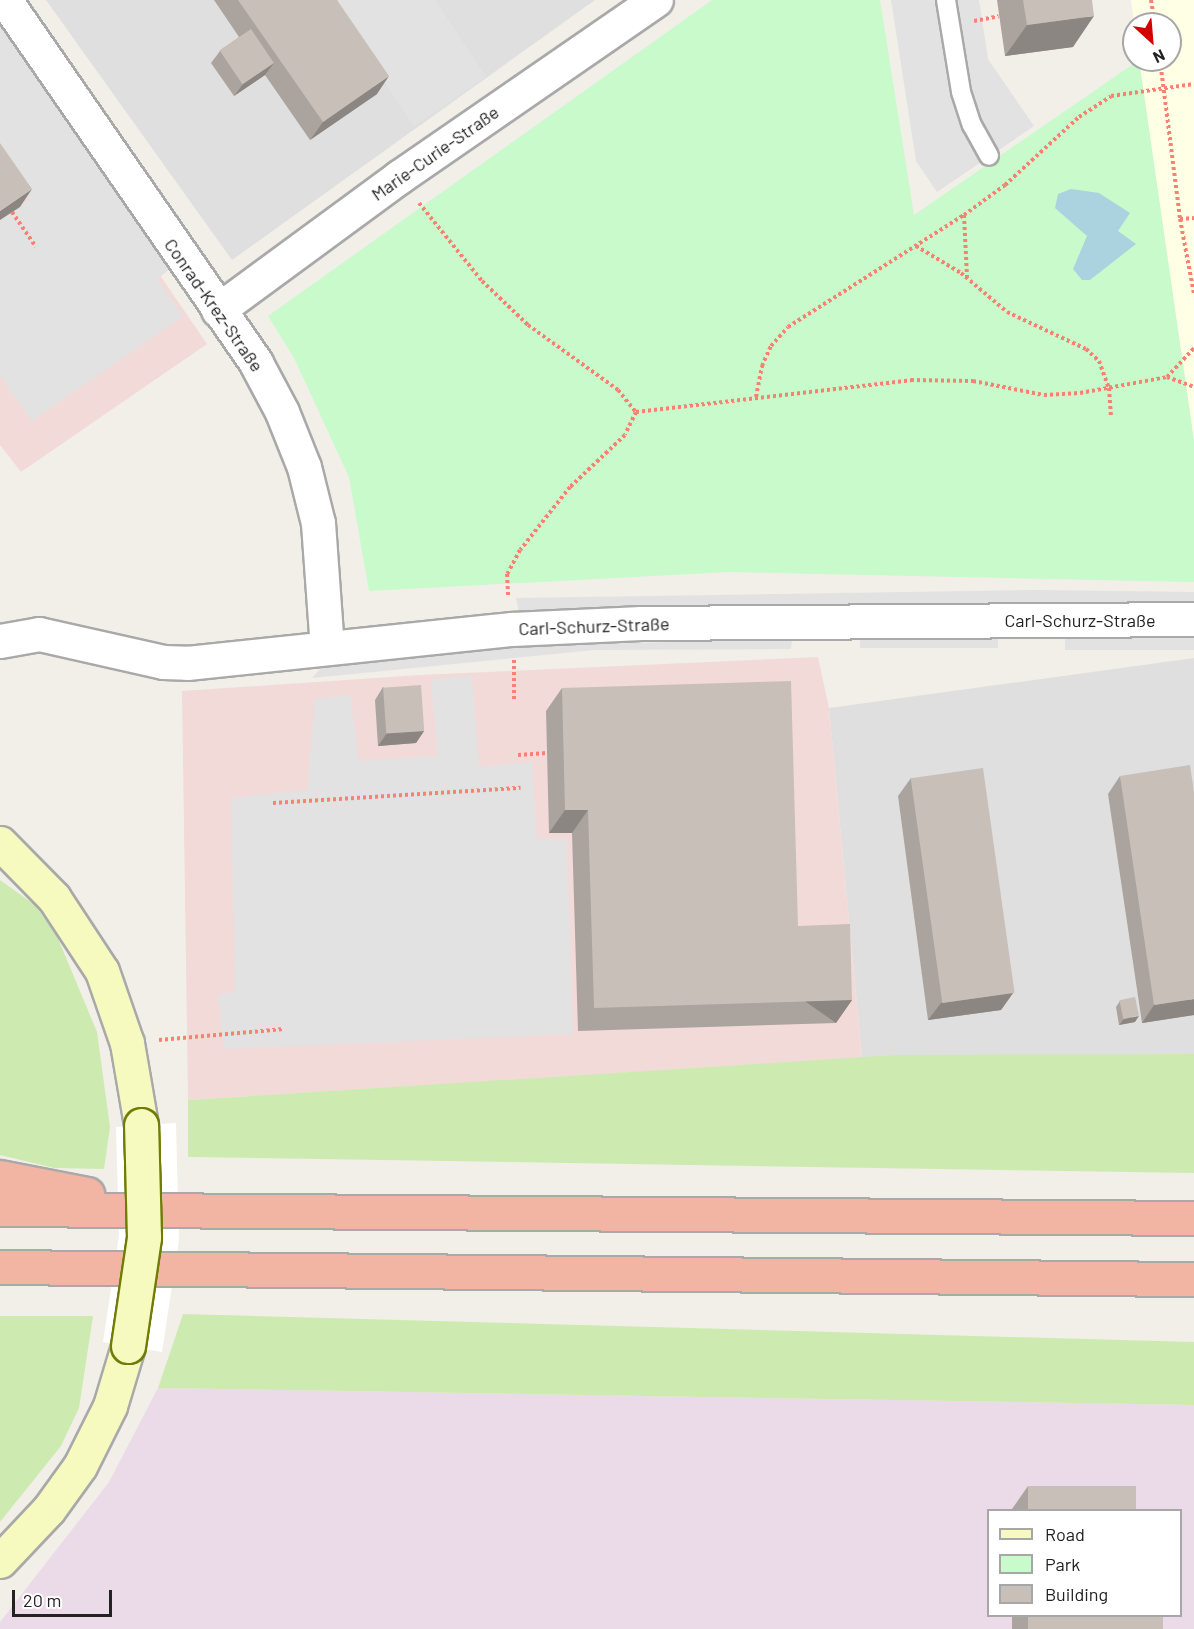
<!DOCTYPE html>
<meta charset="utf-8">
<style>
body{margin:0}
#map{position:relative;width:1194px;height:1629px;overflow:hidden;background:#f2efe9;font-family:Barlow,sans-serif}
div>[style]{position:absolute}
.residential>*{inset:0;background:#e0dfdf}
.commercial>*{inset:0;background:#f2dad9}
.industrial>*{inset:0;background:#ebdbe8}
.education>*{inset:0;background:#ffffe5}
.grass>*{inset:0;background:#cdebb0}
.park>*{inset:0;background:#c8facc}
.parking>*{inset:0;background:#e2e2e2;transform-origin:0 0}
.water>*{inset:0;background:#aad3df}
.pier>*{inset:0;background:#fff}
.path>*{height:4px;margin-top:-2px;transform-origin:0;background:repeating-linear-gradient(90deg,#fa8072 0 3px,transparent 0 6px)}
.roads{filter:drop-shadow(2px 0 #a9a9a9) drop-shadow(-2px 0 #a9a9a9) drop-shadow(0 2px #a9a9a9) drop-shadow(0 -2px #a9a9a9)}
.service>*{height:18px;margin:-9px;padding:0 9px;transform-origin:9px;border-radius:9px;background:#fff}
.minor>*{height:33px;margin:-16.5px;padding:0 16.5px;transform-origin:16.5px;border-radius:16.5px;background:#fff}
.secondary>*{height:33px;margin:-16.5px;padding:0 16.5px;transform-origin:16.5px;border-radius:16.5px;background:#f7fabf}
.trunk>*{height:33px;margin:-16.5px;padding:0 16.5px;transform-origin:16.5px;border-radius:16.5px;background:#f2b4a3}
.bridges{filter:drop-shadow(2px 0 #707d05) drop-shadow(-2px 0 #707d05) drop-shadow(0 2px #707d05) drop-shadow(0 -2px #707d05)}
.secondary-bridge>*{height:33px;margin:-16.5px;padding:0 16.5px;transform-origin:16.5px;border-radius:16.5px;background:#f7fabf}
.wall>*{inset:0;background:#aba49e;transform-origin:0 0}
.shaded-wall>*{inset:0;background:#8b8681;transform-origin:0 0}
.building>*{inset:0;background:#c7bfb8;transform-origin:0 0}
span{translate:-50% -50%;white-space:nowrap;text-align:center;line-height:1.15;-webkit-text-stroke:4.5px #fff;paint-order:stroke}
.street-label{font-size:18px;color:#222}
.legend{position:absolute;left:987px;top:1509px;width:195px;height:108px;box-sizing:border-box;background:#fff;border:2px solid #a7a7a7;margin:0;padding:8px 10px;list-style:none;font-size:18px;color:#222}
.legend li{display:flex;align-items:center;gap:12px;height:30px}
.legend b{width:30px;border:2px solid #a7a7a7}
.north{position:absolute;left:1122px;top:12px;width:60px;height:60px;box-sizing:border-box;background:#fff;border:2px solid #a7a7a7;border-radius:50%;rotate:154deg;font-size:16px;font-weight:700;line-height:24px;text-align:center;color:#222}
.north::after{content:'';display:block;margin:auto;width:21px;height:27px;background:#d40000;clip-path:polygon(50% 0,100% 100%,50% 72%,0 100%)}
.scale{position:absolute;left:12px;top:1590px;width:100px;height:27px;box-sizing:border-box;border:3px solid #222;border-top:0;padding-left:8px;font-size:18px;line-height:21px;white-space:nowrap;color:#222;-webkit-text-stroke:4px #fff;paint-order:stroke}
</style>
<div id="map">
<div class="residential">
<div style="clip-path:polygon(46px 0,595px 0,232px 260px)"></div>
<div style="clip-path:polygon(1194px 658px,1194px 1054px,862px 1058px,829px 708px)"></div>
</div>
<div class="commercial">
<div style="clip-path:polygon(0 41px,207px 344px,21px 472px,0 445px)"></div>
<div style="clip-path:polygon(818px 657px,829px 708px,862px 1058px,188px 1100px,182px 691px,419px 675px)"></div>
</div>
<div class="industrial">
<div style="clip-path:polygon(evenodd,158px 1388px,1194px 1405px,1194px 1629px,0 1629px,0 1622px,109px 1482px,158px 1388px,988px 1510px,1180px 1510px,1180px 1616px,988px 1616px,988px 1510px)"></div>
</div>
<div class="education">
<div style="clip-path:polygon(1131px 0,1194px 0,1194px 441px,1139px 60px,1170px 60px,1170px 24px,1134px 24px)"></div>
</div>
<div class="grass">
<div style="clip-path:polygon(0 880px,35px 905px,57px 936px,97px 1032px,110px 1127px,104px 1169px,54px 1168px,0 1155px)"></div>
<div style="clip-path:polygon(1194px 1054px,1194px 1173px,188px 1157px,188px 1100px,896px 1055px)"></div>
<div style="clip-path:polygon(183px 1314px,1194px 1342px,1194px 1405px,158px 1388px)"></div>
<div style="clip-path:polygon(0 1316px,93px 1316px,79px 1408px,61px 1446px,0 1522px)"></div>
</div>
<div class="park">
<div style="clip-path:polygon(712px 0,880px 0,914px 215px,1139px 60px,1194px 441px,1194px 582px,729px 572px,369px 591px,349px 477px,294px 358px,268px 316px)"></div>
</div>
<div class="parking">
<div style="clip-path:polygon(330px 0,435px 0,486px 77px,414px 126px)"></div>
<div style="clip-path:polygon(891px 0,979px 0,988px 59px,1034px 126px,937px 192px,916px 161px)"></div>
<div style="clip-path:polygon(0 25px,170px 269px,157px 279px,183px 316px,32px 421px,0 376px,0 221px,29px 200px,0 159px)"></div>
<div style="clip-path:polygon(1036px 590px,1194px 592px,1194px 607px,654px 606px,519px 612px,516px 598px)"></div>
<div style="left:860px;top:636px;width:138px;height:12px"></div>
<div style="left:1194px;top:636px;width:14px;height:129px;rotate:90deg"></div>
<div style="clip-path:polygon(792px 639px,791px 649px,595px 650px,312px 678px,323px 666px,507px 646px)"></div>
<div style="clip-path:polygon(472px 676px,479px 767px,532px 762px,537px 839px,567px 839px,573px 1034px,224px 1049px,218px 995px,235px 992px,231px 798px,307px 790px,315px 699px,350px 695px,359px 761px,437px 756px,431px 679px)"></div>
</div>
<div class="water">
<div style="clip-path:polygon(1071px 189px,1099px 193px,1130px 213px,1118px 231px,1136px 244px,1090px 280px,1082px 280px,1073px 269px,1087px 236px,1055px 208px,1058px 194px)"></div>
</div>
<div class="pier">
<div style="clip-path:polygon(176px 1123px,179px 1240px,162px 1352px,103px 1342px,119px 1235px,116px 1127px)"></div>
</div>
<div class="path">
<div style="left:1151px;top:0;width:24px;rotate:81deg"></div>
<div style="left:974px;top:21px;width:25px;rotate:-11deg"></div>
<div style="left:1160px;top:60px;width:160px;rotate:82.8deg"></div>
<div style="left:1180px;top:219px;width:76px;rotate:79.4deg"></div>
<div style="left:419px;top:203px;width:100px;rotate:51.1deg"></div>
<div style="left:482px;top:281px;width:64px;rotate:43.7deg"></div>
<div style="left:528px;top:325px;width:111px;rotate:35.8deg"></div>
<div style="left:618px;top:390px;width:28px;rotate:51deg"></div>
<div style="left:636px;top:412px;width:25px;rotate:116deg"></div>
<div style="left:625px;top:435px;width:76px;rotate:136.6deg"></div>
<div style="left:570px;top:487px;width:80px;rotate:128.4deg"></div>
<div style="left:520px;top:550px;width:27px;rotate:118deg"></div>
<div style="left:507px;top:574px;width:22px;rotate:87deg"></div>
<div style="left:12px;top:212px;width:42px;rotate:55.6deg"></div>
<div style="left:964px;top:215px;width:62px;rotate:87.2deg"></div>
<div style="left:1180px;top:219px;width:14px;rotate:-4deg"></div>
<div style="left:916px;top:246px;width:52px;rotate:31deg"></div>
<div style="left:961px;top:273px;width:60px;rotate:40.3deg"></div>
<div style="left:1007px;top:312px;width:87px;rotate:25.1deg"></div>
<div style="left:1086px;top:349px;width:18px;rotate:43deg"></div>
<div style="left:1099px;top:361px;width:29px;rotate:70deg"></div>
<div style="left:1109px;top:388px;width:29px;rotate:86deg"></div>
<div style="left:1167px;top:377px;width:40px;rotate:-47deg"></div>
<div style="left:756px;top:397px;width:32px;rotate:-79deg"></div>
<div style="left:762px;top:366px;width:22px;rotate:-66deg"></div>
<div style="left:771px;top:346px;width:25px;rotate:-48deg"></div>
<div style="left:788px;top:327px;width:209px;rotate:-32.5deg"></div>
<div style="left:964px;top:215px;width:51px;rotate:-36.2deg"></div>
<div style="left:1005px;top:185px;width:100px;rotate:-42.6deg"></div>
<div style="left:1079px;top:117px;width:38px;rotate:-33deg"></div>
<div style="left:1111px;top:96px;width:84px;rotate:-8.2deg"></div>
<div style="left:636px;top:412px;width:277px;rotate:-6.6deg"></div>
<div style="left:911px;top:380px;width:62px;rotate:0.9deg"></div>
<div style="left:973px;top:381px;width:72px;rotate:11.2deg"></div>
<div style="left:1044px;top:395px;width:36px;rotate:-3deg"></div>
<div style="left:1080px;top:393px;width:88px;rotate:-10.4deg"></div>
<div style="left:1167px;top:377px;width:29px;rotate:20deg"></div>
<div style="left:514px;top:660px;width:42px;rotate:90deg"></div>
<div style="left:518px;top:755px;width:29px;rotate:-4deg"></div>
<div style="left:273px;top:803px;width:248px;rotate:-3.5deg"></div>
<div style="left:159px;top:1040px;width:125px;rotate:-5deg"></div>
</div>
<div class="roads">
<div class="service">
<div style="left:946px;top:0;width:93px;rotate:80.7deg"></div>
<div style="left:961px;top:92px;width:35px;rotate:72deg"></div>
<div style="left:972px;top:125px;width:35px;rotate:61deg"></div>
</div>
<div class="minor">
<div style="left:5px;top:0;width:441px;rotate:55.3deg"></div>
<div style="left:256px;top:363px;width:55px;rotate:62deg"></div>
<div style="left:282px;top:412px;width:59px;rotate:68.2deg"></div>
<div style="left:304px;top:467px;width:58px;rotate:76deg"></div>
<div style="left:318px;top:523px;width:125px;rotate:85.9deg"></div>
<div style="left:218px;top:310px;width:225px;rotate:-36.3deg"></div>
<div style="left:399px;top:177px;width:312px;rotate:-34.6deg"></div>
<div style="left:0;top:641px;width:40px;rotate:-10deg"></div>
<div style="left:39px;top:634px;width:127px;rotate:12.7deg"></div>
<div style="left:163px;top:662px;width:24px;rotate:2deg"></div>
<div style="left:187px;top:663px;width:327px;rotate:-6deg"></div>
<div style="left:512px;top:629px;width:129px;rotate:-2.7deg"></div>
<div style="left:641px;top:623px;width:553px;rotate:-0.41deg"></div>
</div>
<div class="secondary">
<div style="left:0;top:843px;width:77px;rotate:45.5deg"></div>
<div style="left:54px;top:898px;width:87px;rotate:56.7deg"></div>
<div style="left:102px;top:971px;width:76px;rotate:70.9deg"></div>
<div style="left:127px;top:1043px;width:83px;rotate:80.3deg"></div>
<div style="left:0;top:1561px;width:71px;rotate:-46.7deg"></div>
<div style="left:49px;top:1509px;width:53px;rotate:-54.2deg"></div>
<div style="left:80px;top:1466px;width:67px;rotate:-63.4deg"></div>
<div style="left:110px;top:1406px;width:63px;rotate:-73.3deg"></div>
</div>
<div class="trunk">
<div style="left:0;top:1177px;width:89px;rotate:11.1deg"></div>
<div style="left:0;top:1209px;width:1194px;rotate:0.43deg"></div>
<div style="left:0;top:1267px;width:1194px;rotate:0.58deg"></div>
</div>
</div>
<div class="bridges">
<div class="secondary-bridge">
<div style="left:128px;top:1346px;width:110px;rotate:-81.6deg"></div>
<div style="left:144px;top:1237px;width:112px;rotate:-91.5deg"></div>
</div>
</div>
<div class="wall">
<div style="clip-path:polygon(214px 0,337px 0,377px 94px,310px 140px,265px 75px,234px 96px,211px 63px,220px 51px,239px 37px)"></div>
<div style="clip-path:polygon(997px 0,1092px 0,1073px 47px,1005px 56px)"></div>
<div style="clip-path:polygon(383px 687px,424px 731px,416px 743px,378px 746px,375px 700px)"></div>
<div style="clip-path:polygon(562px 688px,798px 926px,852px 1000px,836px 1023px,578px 1031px,572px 833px,549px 833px,546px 711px)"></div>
<div style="clip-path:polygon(1120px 776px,1194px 1015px,1142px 1023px,1108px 794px)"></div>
<div style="clip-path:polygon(911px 778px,1013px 993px,1001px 1010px,928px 1020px,898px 796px)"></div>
<div style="clip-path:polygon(1120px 1001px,1135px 1022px,1119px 1025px,1116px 1007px)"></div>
<div style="clip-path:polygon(1028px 1486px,1136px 1510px,1012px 1510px,1012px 1509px)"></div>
<div style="left:1012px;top:1616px;width:151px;height:13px"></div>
</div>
<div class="shaded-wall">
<div style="clip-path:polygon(1094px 16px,1073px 47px,1005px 56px,1027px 25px)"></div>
<div style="clip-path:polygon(274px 63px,265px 75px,234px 96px,243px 84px)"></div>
<div style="clip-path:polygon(389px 76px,377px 94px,310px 140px,323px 122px)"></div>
<div style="clip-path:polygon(32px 189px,20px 207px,0 220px,0 211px)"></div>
<div style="clip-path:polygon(424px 731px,416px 743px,378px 746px,387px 733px)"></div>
<div style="clip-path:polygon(565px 810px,588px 810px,572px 833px,549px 833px)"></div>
<div style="clip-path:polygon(1013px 993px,1001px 1010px,928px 1020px,941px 1003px)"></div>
<div style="clip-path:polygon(1194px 999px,1194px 1015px,1142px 1023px,1154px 1005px)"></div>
<div style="left:852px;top:1000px;width:28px;height:258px;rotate:125deg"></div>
<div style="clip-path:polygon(1139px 1016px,1135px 1022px,1119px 1025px,1124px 1019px)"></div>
</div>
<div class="building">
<div style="clip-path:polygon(238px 0,337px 0,389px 76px,323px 122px)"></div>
<div style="clip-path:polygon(1023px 0,1092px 0,1094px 16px,1027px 25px)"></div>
<div style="left:251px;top:29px;width:41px;height:38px;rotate:56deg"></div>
<div style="clip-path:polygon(0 143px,32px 189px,0 211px)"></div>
<div style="clip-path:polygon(791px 681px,798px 926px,850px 924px,852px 1000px,594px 1008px,588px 810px,565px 810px,562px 688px)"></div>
<div style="left:421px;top:685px;width:46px;height:38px;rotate:86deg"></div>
<div style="clip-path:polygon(1190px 765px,1194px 792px,1194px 999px,1154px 1005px,1120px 776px)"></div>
<div style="left:983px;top:768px;width:227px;height:73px;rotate:82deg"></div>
<div style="left:1135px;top:997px;width:19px;height:16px;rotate:78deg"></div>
<div style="left:1028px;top:1486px;width:108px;height:24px"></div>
<div style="left:1028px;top:1616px;width:135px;height:13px"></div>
</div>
<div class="street-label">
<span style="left:435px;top:153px;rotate:-35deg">Marie-Curie-Straße</span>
<span style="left:214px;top:305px;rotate:55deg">Conrad-Krez-Straße</span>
<span style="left:1080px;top:620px">Carl-Schurz-Straße</span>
<span style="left:594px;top:626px;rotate:-2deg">Carl-Schurz-Straße</span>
</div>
<ul class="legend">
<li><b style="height:8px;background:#f7fabf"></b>Road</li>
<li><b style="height:16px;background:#c8facc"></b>Park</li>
<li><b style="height:16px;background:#c7bfb8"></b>Building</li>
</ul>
<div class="north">N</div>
<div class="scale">20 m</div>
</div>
